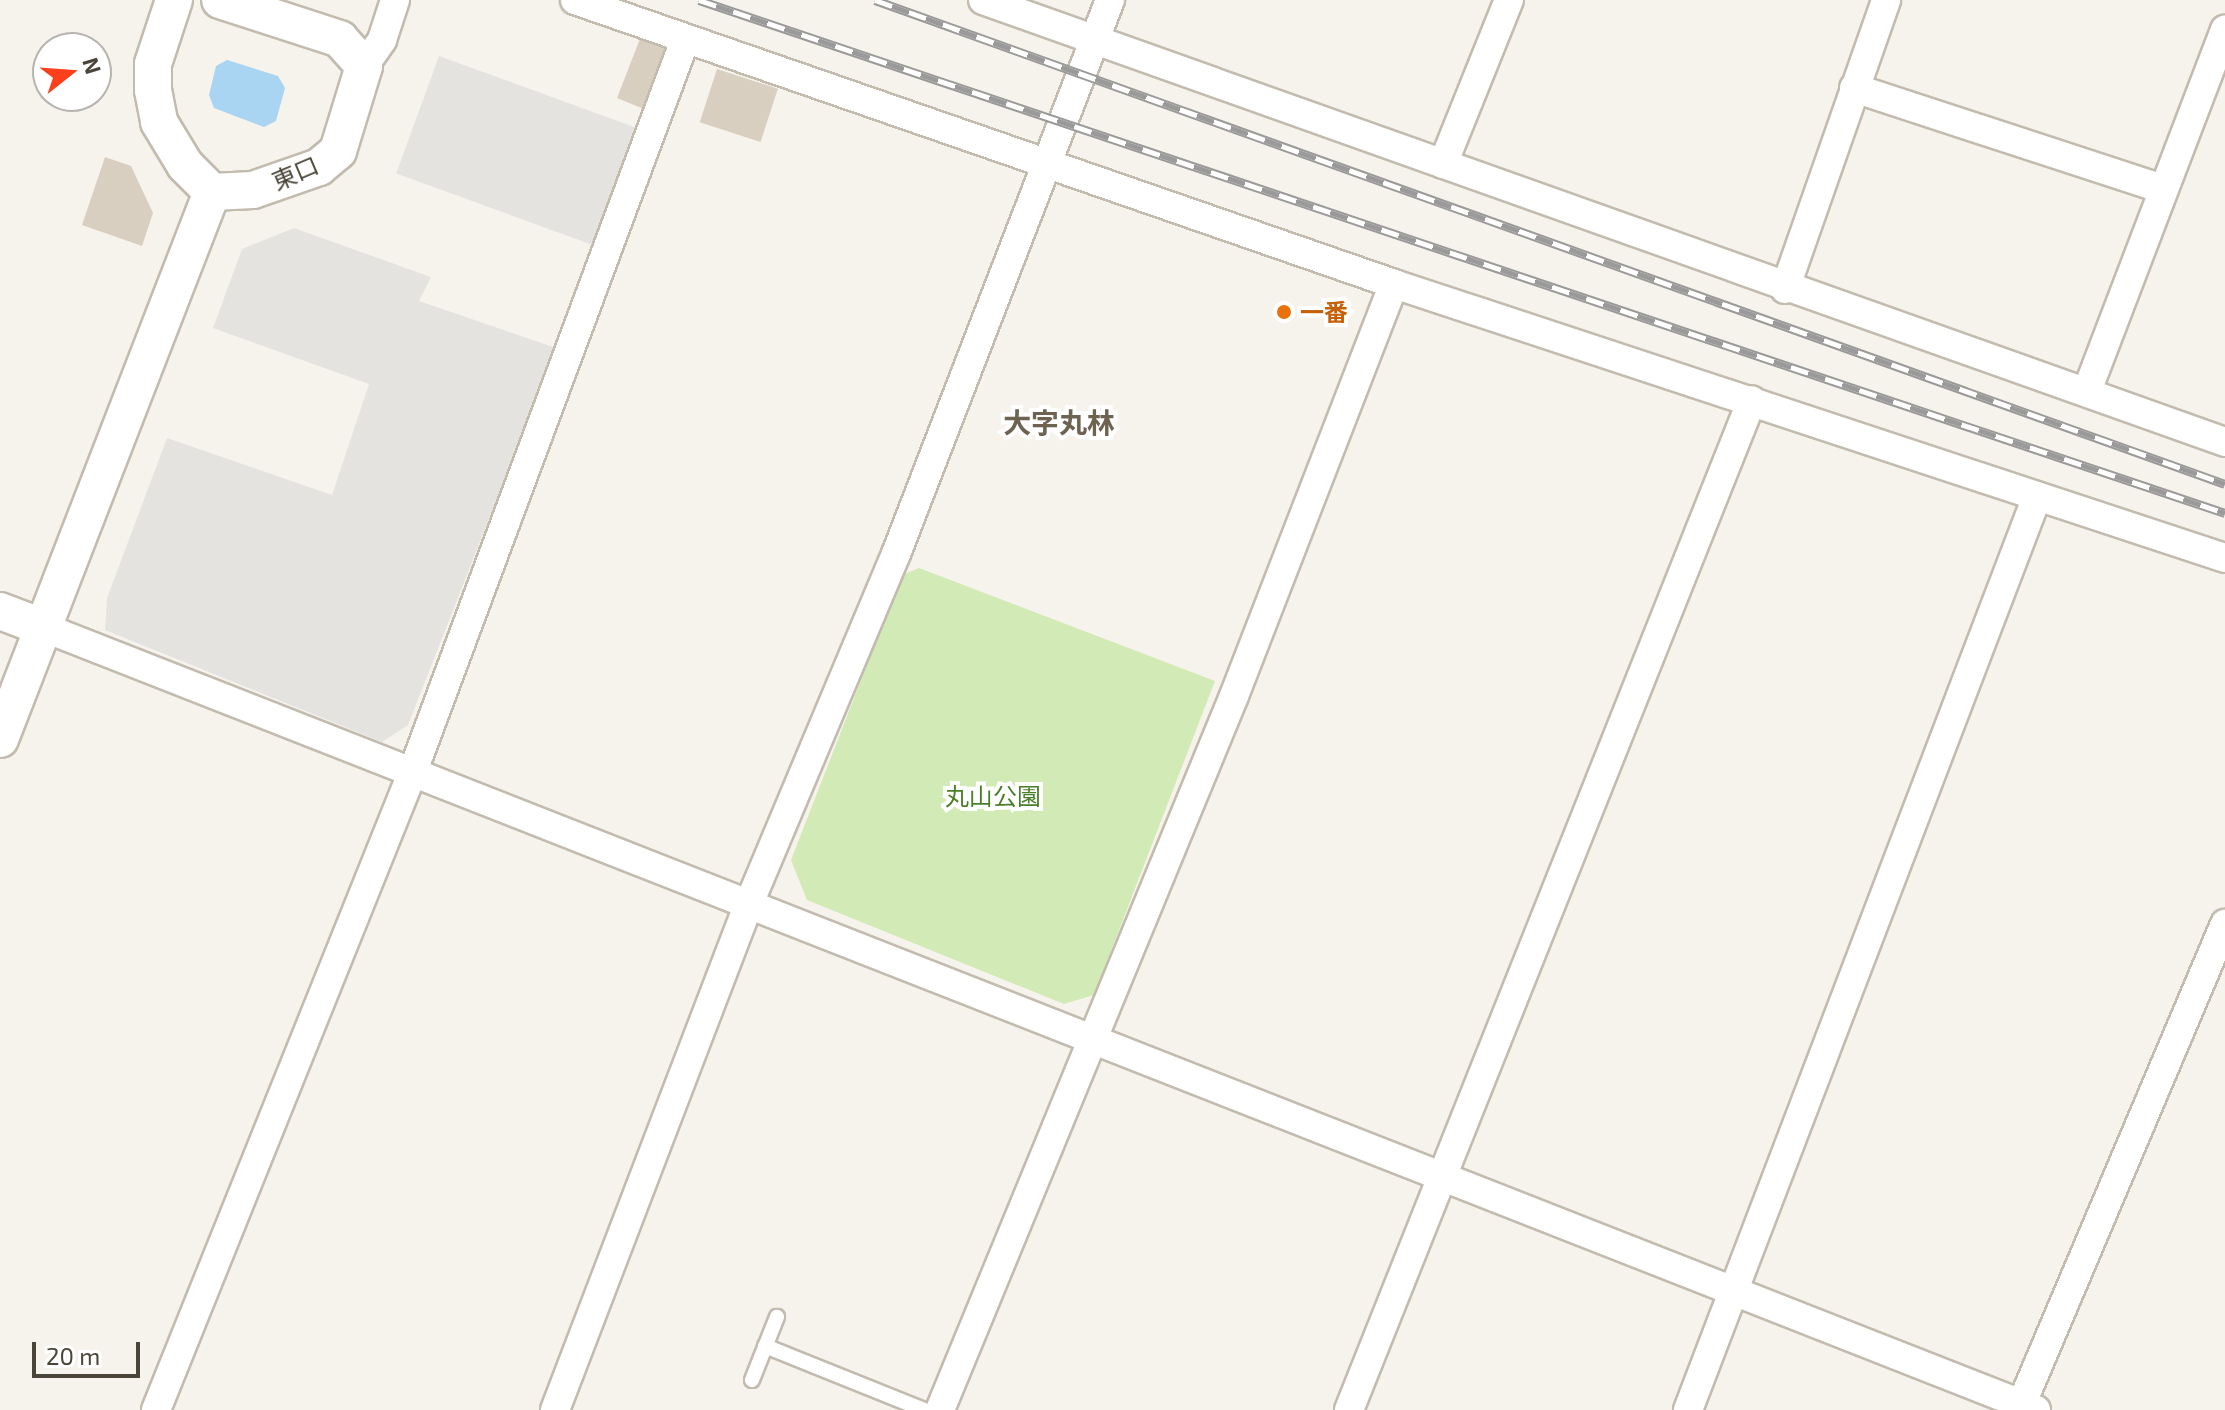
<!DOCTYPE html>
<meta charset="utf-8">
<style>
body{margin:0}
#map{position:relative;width:2225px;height:1410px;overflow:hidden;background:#f6f3ec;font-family:"Exo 2","Noto Sans JP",sans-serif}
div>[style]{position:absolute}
.green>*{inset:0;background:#d2eab5}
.parking>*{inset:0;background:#e5e3e0;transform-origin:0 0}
.water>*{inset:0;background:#a9d4f2}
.building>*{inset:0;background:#d8cfc1;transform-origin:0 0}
.roads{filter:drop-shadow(2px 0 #c2bbae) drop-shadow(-2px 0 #c2bbae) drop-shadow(0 2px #c2bbae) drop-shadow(0 -2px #c2bbae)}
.service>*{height:14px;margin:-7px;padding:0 7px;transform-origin:7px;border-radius:7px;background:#fff}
.minor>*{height:28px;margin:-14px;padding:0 14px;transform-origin:14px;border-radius:14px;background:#fff}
.tertiary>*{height:36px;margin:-18px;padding:0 18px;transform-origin:18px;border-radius:18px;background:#fff}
.rail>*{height:9px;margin-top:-4.5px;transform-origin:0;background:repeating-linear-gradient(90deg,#fff 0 18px,#9a9a9a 0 36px);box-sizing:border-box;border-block:2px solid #9a9a9a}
.dots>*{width:22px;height:22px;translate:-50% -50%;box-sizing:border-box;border:4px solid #fff;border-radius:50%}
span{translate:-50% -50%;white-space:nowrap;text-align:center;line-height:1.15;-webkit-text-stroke:8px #fff;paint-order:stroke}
.street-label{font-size:24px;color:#4b4439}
.food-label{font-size:24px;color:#c56008;font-weight:700}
.left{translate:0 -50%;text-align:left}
.park-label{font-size:24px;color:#4a7f2a}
.quarter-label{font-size:28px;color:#6e6250;font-weight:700}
.north{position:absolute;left:32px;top:32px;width:80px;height:80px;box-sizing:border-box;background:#fff;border:2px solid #b7b4b0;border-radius:50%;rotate:73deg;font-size:22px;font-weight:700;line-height:32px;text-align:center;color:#4b4439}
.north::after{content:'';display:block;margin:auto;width:28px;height:36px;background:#fc3f1d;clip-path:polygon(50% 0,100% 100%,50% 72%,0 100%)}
.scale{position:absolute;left:32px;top:1342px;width:108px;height:36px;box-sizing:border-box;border:4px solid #4b4439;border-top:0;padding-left:10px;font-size:24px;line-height:28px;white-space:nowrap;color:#4b4439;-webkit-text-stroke:6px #fff;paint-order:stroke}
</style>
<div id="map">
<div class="green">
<div style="clip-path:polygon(919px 568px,1215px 681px,1094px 995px,1064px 1004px,807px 900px,791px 860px,902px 575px)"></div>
</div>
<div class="parking">
<div style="left:439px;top:56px;width:215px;height:125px;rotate:20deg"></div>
<div style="clip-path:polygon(294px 228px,431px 277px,419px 301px,556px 348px,408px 725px,382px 742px,105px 630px,107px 598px,167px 438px,332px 495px,369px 384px,213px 328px,242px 249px)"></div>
</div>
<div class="water">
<div style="clip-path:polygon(227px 60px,278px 76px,285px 88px,276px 121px,264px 127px,214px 108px,209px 95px,216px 66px)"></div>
</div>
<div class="building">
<div style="clip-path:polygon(643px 31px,664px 39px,674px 54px,651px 112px,617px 98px)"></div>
<div style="left:717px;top:69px;width:64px;height:56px;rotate:18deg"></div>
<div style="clip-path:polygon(105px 157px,131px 166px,153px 213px,142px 246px,82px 225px)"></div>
</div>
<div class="roads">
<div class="service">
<div style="left:765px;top:1346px;width:171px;rotate:21.9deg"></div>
<div style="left:752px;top:1380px;width:68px;rotate:-68.4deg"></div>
</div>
<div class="minor">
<div style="left:575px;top:0;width:867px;rotate:19.12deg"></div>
<div style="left:1394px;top:284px;width:875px;rotate:18.25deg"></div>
<div style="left:983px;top:0;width:1318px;rotate:19.59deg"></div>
<div style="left:364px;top:66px;width:32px;rotate:-55deg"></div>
<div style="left:382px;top:40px;width:42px;rotate:-72deg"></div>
<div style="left:1854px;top:88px;width:325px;rotate:18.1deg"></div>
<div style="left:1443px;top:164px;width:177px;rotate:-68.1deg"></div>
<div style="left:1785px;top:289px;width:306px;rotate:-70.7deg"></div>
<div style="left:2087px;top:391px;width:387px;rotate:-69.1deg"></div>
<div style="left:45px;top:628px;width:2139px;rotate:21.44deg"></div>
<div style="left:156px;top:1410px;width:689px;rotate:-68.09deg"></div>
<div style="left:413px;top:771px;width:780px;rotate:-69.59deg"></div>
<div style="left:555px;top:1410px;width:540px;rotate:-69.05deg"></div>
<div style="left:748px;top:906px;width:382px;rotate:-67.2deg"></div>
<div style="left:896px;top:554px;width:594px;rotate:-68.88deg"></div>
<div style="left:940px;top:1410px;width:772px;rotate:-67.62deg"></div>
<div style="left:1234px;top:696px;width:442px;rotate:-68.8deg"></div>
<div style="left:1349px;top:1410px;width:1087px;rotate:-68.25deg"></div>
<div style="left:1688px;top:1410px;width:975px;rotate:-69.09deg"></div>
<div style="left:2019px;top:1410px;width:528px;rotate:-67.03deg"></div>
</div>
<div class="tertiary">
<div style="left:174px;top:0;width:67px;rotate:108.2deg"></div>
<div style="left:153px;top:64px;width:26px;rotate:90deg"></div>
<div style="left:153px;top:90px;width:33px;rotate:79deg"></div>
<div style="left:159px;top:122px;width:50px;rotate:58.8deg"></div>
<div style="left:185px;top:165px;width:38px;rotate:45deg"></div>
<div style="left:212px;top:192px;width:41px;rotate:-2.8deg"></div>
<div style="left:253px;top:190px;width:70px;rotate:-19.2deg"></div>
<div style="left:319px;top:167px;width:25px;rotate:-40deg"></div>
<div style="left:338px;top:151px;width:89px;rotate:-73deg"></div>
<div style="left:364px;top:66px;width:36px;rotate:-132deg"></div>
<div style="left:340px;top:39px;width:126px;rotate:-162deg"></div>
<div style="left:0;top:611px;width:48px;rotate:20.7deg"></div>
<div style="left:0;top:739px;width:587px;rotate:-68.82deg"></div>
</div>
</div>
<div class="rail">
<div style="left:699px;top:0;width:1610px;rotate:18.58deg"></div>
<div style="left:875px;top:0;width:1434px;rotate:19.72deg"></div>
</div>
<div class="dots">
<div style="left:1284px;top:312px;background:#e8710a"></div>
</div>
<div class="street-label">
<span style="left:295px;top:173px;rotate:-23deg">東口</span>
</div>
<div class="food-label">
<span class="left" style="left:1300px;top:312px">一番</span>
</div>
<div class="park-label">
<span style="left:993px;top:796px">丸山公園</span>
</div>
<div class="quarter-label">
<span style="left:1059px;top:422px">大字丸林</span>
</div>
<div class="north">N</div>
<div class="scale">20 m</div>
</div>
